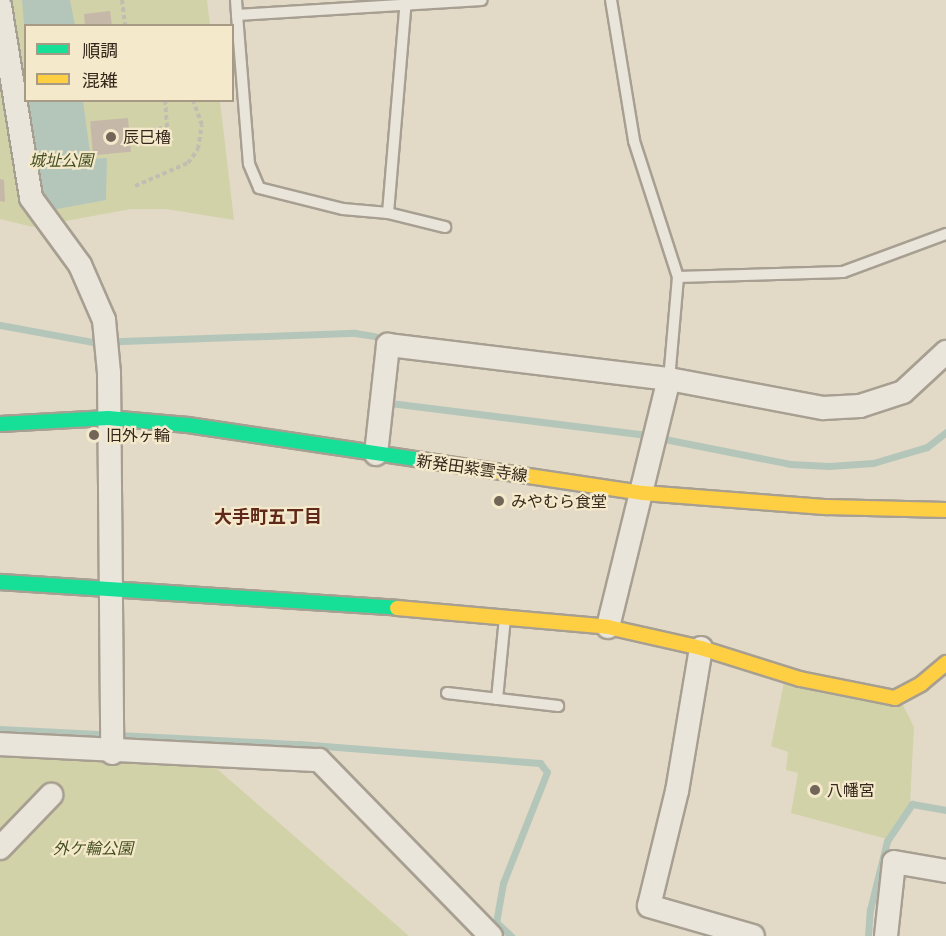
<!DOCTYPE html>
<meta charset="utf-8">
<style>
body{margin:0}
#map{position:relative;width:946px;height:936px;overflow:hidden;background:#e2dac7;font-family:"IBM Plex Serif","Noto Sans JP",serif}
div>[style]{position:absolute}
.green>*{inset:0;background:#d2d2a9}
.water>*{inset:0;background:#b4c6ba}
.stream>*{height:7px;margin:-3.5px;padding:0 3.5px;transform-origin:3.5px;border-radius:3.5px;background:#b4c6ba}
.building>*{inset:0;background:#c5b8a8;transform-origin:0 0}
.path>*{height:4px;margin-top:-2px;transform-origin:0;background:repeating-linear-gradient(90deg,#c3bcb1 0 4.5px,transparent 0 7.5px)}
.roads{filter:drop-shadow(2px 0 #a79f91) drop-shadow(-2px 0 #a79f91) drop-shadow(0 2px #a79f91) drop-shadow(0 -2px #a79f91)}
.lane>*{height:10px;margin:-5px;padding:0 5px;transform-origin:5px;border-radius:5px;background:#eae5da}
.street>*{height:22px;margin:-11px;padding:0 11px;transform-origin:11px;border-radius:11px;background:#eae5da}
.fast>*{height:14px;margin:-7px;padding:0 7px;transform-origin:7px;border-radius:7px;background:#16e098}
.slow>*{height:14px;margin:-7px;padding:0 7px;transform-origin:7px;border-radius:7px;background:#ffcf43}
.dots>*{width:16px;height:16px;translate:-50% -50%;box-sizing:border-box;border:3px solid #f5e9cb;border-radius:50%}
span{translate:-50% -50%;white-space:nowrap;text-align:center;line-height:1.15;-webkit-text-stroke:4.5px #f5e9cb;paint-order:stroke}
.poi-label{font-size:16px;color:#34271b}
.left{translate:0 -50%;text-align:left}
.park-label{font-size:16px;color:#455021;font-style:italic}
.street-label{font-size:16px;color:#34271b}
.neighbourhood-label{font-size:18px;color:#60281a;font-weight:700}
.legend{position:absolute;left:24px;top:24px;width:210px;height:78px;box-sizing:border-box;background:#f5e9cb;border:2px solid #a89b85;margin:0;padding:8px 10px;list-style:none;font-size:18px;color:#34271b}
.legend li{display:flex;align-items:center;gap:12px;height:30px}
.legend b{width:30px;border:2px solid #a89b85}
</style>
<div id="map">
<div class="green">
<div style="clip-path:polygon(0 0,207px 0,210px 25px,26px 26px,26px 100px,220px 101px,234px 220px,166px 209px,131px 209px,33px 227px,0 219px)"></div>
<div style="clip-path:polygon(786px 673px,902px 703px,914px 727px,910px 803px,887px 839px,791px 813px,798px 773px,786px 770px,788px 752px,771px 746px)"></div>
<div style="clip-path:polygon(0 753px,215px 767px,409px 936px,0 936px)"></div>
</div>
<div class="water">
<div style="clip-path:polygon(22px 0,70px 0,75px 25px,26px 26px,25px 38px)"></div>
<div style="clip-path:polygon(26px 101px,83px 101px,91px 159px,107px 158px,106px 200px,52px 210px,41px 192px)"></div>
</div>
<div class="stream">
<div style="left:0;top:325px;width:95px;rotate:10.4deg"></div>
<div style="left:93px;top:342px;width:262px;rotate:-2deg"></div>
<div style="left:355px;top:333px;width:20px;rotate:9deg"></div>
<div style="left:390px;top:403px;width:251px;rotate:7.1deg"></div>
<div style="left:639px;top:434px;width:154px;rotate:11.2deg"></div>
<div style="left:790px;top:464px;width:39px;rotate:3deg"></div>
<div style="left:829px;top:466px;width:44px;rotate:-3.9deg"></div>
<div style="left:873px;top:463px;width:56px;rotate:-16.5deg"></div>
<div style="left:927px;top:447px;width:24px;rotate:-38deg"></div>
<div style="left:0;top:729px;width:299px;rotate:2.9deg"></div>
<div style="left:299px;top:744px;width:242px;rotate:4.5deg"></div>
<div style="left:540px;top:763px;width:11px;rotate:52deg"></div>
<div style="left:547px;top:772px;width:119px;rotate:111.6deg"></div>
<div style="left:503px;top:883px;width:40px;rotate:100deg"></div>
<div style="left:496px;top:922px;width:21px;rotate:43deg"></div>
<div style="left:868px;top:936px;width:26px;rotate:-86deg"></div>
<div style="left:870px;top:910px;width:71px;rotate:-76.2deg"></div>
<div style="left:887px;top:841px;width:45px;rotate:-56deg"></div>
<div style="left:912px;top:804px;width:35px;rotate:10deg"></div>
</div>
<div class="building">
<div style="clip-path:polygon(110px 11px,112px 26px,85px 26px,84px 14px)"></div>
<div style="left:128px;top:118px;width:34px;height:38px;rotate:85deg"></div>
<div style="clip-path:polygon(0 179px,4px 180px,5px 202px,0 201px)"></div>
</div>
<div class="path">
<div style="left:122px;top:0;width:26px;rotate:83deg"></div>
<div style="left:136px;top:133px;width:32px;rotate:-11deg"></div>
<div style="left:167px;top:127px;width:27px;rotate:-94deg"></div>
<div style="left:135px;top:186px;width:58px;rotate:-23.5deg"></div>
<div style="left:188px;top:163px;width:17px;rotate:-54deg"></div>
<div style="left:198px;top:149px;width:24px;rotate:-81deg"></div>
<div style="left:202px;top:125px;width:27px;rotate:-110deg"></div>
</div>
<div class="roads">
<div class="lane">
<div style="left:236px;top:0;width:15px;rotate:86deg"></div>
<div style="left:237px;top:15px;width:245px;rotate:-3.5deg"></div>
<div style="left:611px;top:0;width:143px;rotate:80.7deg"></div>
<div style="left:634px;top:141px;width:143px;rotate:72.1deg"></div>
<div style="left:678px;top:277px;width:102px;rotate:95deg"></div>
<div style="left:237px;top:15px;width:149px;rotate:85.4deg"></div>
<div style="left:249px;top:164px;width:26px;rotate:67deg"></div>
<div style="left:259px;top:188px;width:87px;rotate:14deg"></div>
<div style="left:343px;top:209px;width:45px;rotate:5.1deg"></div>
<div style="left:388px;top:213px;width:59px;rotate:13.8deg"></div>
<div style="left:388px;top:213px;width:214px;rotate:-85.2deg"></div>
<div style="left:678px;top:277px;width:165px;rotate:-1.7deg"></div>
<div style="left:843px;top:272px;width:110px;rotate:-20.3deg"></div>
<div style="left:447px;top:693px;width:112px;rotate:6.7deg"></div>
<div style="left:497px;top:699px;width:81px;rotate:-84.4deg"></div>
</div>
<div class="street">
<div style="left:0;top:6px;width:194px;rotate:80.8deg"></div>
<div style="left:31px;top:198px;width:83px;rotate:53.8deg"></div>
<div style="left:80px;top:265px;width:60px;rotate:66.4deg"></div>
<div style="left:104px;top:320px;width:53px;rotate:84.6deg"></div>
<div style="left:109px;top:373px;width:380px;rotate:89.5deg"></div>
<div style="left:376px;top:454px;width:110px;rotate:-83.7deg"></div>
<div style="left:388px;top:345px;width:283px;rotate:6.9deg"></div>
<div style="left:669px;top:379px;width:157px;rotate:10.7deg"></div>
<div style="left:823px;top:408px;width:37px;rotate:-3deg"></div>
<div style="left:860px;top:406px;width:45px;rotate:-18deg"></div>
<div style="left:903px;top:392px;width:59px;rotate:-42.9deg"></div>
<div style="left:608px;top:627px;width:255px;rotate:-76.2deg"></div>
<div style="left:701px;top:648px;width:145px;rotate:99.5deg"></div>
<div style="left:677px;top:791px;width:118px;rotate:103.7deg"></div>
<div style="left:649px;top:906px;width:108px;rotate:16.1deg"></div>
<div style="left:0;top:744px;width:319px;rotate:2.9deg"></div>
<div style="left:319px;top:760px;width:246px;rotate:45.7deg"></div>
<div style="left:0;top:848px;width:74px;rotate:-46.1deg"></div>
<div style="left:886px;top:936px;width:74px;rotate:-83.8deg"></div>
<div style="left:894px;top:862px;width:53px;rotate:9.8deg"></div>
</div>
<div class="fast">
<div style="left:0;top:424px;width:108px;rotate:-3.2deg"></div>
<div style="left:108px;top:418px;width:80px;rotate:5deg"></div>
<div style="left:188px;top:425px;width:310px;rotate:8.5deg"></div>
<div style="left:0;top:582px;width:398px;rotate:3.7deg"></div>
</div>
<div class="slow">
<div style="left:495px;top:471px;width:150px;rotate:8.5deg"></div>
<div style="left:643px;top:493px;width:185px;rotate:4.4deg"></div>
<div style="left:827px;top:507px;width:119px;rotate:1.4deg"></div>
<div style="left:397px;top:608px;width:212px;rotate:5.1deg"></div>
<div style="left:608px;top:627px;width:95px;rotate:12.7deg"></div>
<div style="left:701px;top:648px;width:104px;rotate:17.4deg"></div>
<div style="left:800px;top:679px;width:97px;rotate:11.3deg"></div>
<div style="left:895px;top:698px;width:30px;rotate:-28deg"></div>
<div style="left:921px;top:684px;width:33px;rotate:-40deg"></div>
</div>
</div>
<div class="dots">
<div style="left:111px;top:137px;background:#716657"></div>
<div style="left:94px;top:435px;background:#716657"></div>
<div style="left:499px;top:501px;background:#716657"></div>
<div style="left:815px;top:790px;background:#716657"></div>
</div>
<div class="poi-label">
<span class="left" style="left:123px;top:137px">辰巳櫓</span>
<span class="left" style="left:106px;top:435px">旧外ヶ輪</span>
<span class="left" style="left:511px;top:501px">みやむら食堂</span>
<span class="left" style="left:827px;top:790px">八幡宮</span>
</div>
<div class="park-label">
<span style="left:61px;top:160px">城址公園</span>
<span style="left:93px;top:848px">外ケ輪公園</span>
</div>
<div class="street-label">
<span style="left:472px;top:468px;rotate:8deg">新発田紫雲寺線</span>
</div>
<div class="neighbourhood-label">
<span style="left:268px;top:517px">大手町五丁目</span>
</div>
<ul class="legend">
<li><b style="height:8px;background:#16e098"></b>順調</li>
<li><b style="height:8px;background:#ffcf43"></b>混雑</li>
</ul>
</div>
